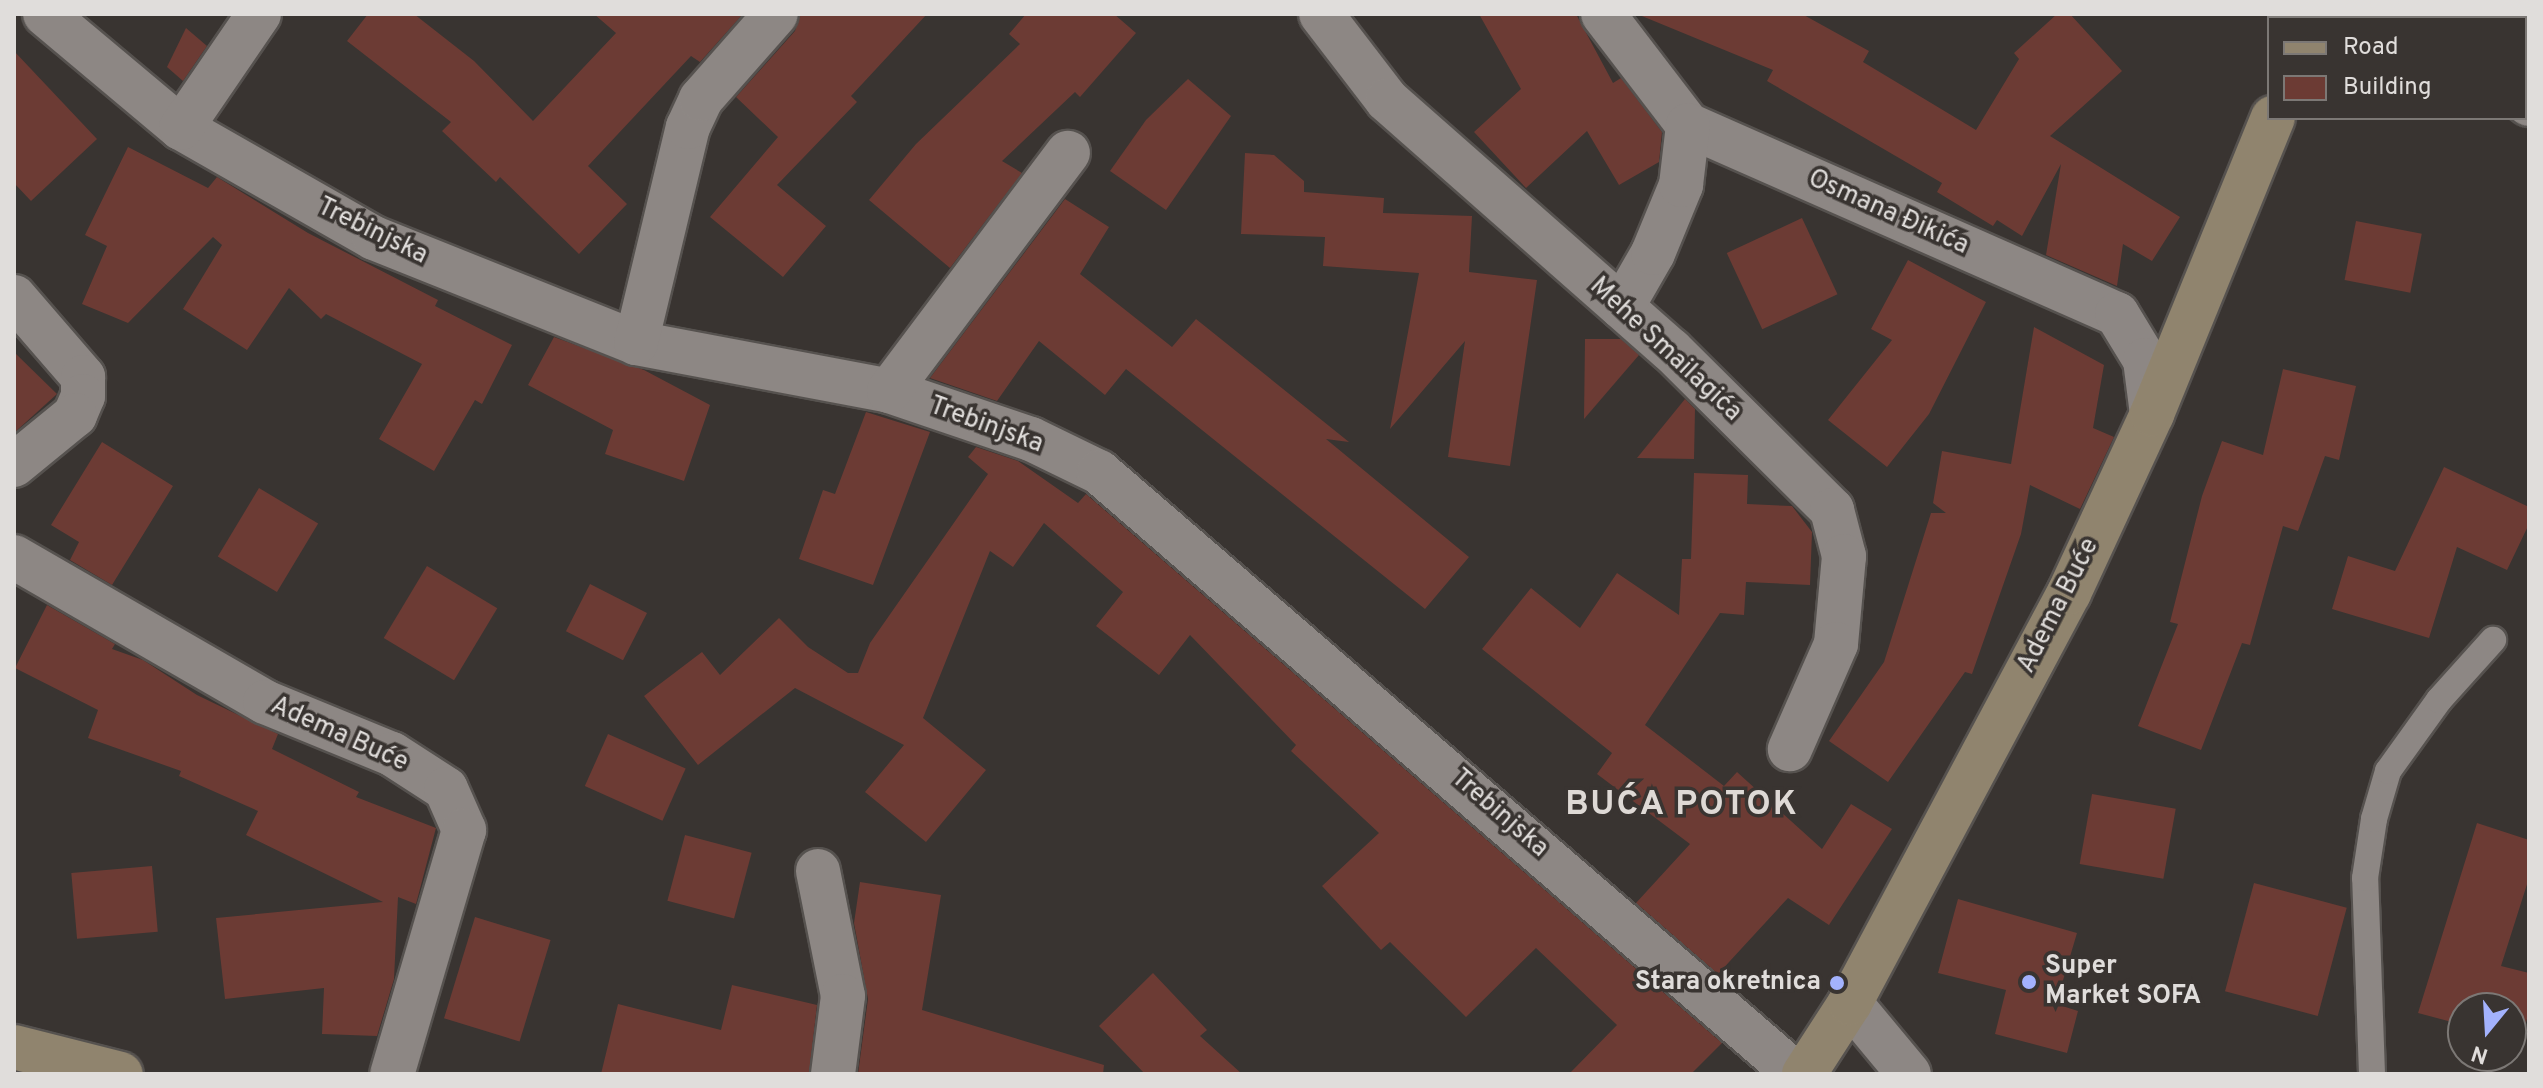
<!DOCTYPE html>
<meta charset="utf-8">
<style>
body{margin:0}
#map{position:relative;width:2543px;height:1088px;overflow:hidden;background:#393431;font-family:Overpass,sans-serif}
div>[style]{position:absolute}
.building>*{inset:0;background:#6c3b34;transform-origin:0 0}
.roads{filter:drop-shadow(2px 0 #56524f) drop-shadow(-2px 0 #56524f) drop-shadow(0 2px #56524f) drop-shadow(0 -2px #56524f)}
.lane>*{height:26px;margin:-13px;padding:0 13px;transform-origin:13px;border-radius:13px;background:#8d8784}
.street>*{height:44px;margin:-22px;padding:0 22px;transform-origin:22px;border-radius:22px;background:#8d8784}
.secondary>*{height:44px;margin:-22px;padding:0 22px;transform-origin:22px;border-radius:22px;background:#90846e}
.dots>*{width:22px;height:22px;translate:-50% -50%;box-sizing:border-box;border:4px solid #393431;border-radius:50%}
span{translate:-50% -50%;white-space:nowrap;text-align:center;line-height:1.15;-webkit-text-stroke:7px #393431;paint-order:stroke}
.street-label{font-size:26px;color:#e0dddb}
.poi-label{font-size:26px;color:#e0dddb;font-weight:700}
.left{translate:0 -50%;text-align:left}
.right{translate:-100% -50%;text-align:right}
.district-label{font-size:34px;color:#ded9d5;font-weight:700;letter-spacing:2px}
.frame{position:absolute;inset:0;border:16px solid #e0dddb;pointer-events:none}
.legend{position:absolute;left:2267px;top:16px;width:260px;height:104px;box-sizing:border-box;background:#393431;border:2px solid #7c7875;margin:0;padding:10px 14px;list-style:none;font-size:24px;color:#e0dddb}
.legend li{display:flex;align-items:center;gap:16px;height:40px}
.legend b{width:40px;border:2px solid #7c7875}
.north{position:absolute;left:2447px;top:992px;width:80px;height:80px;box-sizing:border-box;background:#393431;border:2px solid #7c7875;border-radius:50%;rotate:198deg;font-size:22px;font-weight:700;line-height:32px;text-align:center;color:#e0dddb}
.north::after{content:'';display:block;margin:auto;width:28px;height:36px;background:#a3b2fd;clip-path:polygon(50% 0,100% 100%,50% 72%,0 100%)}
</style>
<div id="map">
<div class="building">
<div style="clip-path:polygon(368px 14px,414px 14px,474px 61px,533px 121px,616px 33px,594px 14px,743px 14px,700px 62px,691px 56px,588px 166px,627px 204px,579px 254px,500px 177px,496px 182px,442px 131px,451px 122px,347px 41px)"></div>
<div style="clip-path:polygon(800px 14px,927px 14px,851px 96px,857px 102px,777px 185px,826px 226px,783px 277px,710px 217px,778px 137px,736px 97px,795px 31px)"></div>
<div style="clip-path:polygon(1026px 14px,1114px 14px,1136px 33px,1080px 97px,1075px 92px,1002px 161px,1022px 173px,950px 268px,869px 200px,916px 144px,1020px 44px,1009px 34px)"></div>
<div style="clip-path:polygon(1479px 14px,1576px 14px,1613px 83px,1621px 78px,1662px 132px,1659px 162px,1619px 185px,1587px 131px,1526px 188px,1474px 132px,1521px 89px)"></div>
<div style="clip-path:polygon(1637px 14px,1802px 14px,1869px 51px,1863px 62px,1976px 130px,2019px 59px,2014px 53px,2057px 14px,2070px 14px,2122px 71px,2050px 136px,2180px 217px,2152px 261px,2123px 244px,2117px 286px,2046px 255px,2061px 164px,2022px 236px,1997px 220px,1993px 226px,1937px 192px,1942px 183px,1767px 81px,1773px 70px)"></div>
<div style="clip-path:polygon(186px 28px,207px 46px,183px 81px,167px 67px)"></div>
<div style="clip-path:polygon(14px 51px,97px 139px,31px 201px,14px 183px)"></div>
<div style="clip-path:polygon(1188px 79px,1231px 116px,1166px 210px,1110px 171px,1146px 120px)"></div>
<div style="clip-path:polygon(128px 147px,208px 188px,217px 177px,308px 233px,438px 300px,435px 306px,512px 345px,482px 404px,475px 400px,434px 471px,379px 439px,422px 364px,326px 314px,321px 319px,289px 288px,247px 350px,183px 309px,222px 245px,213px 237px,128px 323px,82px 304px,107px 246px,85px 235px)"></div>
<div style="clip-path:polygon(1245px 153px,1274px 155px,1304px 181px,1304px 192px,1384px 198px,1383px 213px,1472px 216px,1469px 272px,1537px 280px,1510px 466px,1448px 457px,1465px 341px,1390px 429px,1419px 273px,1323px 266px,1325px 237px,1241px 234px)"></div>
<div style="clip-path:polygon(1065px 199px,1109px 227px,1080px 274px,1172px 347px,1196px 319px,1349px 442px,1326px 439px,1469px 557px,1425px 609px,1126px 369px,1105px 395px,1039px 341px,997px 401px,930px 378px)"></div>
<div style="left:1802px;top:218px;width:84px;height:83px;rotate:65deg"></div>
<div style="left:2356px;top:221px;width:67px;height:60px;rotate:11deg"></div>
<div style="clip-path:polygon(1908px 260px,1986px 302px,1929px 414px,1887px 467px,1828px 420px,1892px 340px,1871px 329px)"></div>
<div style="clip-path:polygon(2034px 327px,2104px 365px,2093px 428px,2114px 437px,2080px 509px,2030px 485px,2021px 534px,1972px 674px,1965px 672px,1888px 782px,1829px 741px,1884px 662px,1931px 513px,1946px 513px,1933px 503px,1942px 451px,2011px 464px)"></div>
<div style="clip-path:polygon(554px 337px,644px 370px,710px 405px,684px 481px,605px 454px,613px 430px,528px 385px)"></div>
<div style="clip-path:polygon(1585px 339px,1621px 339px,1639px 355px,1584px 419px)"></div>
<div style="clip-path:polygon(14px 352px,57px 394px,14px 433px)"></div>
<div style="clip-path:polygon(2283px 369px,2356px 386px,2339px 460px,2325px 456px,2298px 531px,2283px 526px,2250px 645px,2242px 643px,2201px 750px,2138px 726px,2178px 624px,2170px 622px,2202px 496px,2222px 441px,2263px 455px)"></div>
<div style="clip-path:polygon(1685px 399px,1695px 409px,1694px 459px,1637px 458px)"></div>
<div style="clip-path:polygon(866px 412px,930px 432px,873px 585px,799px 559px,823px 490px,835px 494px)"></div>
<div style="clip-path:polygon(102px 442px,173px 486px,112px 585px,70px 560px,79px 542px,51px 525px)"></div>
<div style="clip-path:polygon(976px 447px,1018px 461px,1078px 503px,1086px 494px,1722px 1043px,1691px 1074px,1569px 1074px,1617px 1025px,1536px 948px,1466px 1017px,1390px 942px,1381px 950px,1322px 886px,1379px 833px,1291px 751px,1296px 745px,1190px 635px,1159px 675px,1096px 626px,1123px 592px,1044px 523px,1013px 567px,990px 551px,923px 718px,986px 770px,926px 842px,865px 792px,904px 745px,795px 688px,698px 765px,644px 696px,702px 652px,720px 675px,779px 618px,808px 647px,848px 673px,858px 673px,870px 643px,988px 474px,968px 457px)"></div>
<div style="clip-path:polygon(2444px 467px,2529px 507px,2529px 524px,2507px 570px,2457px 547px,2429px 638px,2332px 609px,2348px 556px,2395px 571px)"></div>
<div style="clip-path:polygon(1694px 473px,1748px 475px,1747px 504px,1792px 506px,1812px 532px,1810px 585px,1746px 582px,1744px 615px,1720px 613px,1645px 725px,1724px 786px,1737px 772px,1822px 849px,1851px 804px,1892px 829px,1829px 925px,1788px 898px,1718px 974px,1636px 903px,1690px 844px,1597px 774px,1612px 753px,1482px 649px,1531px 588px,1580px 628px,1617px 573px,1679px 615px,1682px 559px,1691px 559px)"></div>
<div style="left:259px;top:488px;width:69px;height:80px;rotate:31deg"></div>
<div style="left:427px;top:566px;width:82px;height:84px;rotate:31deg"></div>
<div style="left:590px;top:584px;width:64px;height:53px;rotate:27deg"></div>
<div style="clip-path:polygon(47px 605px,115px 644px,112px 649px,143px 660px,197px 695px,278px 734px,272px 749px,359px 792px,356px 797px,436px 828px,416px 904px,398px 897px,394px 979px,377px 1036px,322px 1034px,324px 988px,225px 999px,216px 918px,383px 902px,246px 835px,258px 811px,179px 776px,181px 771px,88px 738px,98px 710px,15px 668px)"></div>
<div style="left:608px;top:734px;width:85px;height:57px;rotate:24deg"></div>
<div style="left:2092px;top:794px;width:85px;height:71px;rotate:10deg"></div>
<div style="clip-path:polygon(2477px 823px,2529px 840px,2529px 878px,2501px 966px,2529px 973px,2529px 1011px,2521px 1041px,2511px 1038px,2511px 1008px,2463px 1008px,2463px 1025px,2418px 1013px)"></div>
<div style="left:685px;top:835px;width:69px;height:68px;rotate:15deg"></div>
<div style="left:152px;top:866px;width:66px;height:81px;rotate:85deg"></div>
<div style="clip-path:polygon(860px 882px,941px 895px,922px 1010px,1104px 1065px,1103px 1074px,858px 1074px,868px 999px,854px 923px)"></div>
<div style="left:2254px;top:883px;width:96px;height:112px;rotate:15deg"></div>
<div style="clip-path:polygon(1958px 899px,2077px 933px,2056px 1004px,2078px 1011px,2067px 1053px,1995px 1034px,2006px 990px,1938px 973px)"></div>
<div style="left:475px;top:917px;width:79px;height:106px;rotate:17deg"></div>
<div style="clip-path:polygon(1153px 973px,1207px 1030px,1200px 1036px,1242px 1074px,1145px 1074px,1099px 1026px)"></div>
<div style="clip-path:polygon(732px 985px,817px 1005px,809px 1074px,601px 1074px,618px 1004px,721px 1030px)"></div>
</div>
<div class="roads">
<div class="lane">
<div style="left:2372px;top:1074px;width:196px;rotate:-92deg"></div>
<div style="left:2365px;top:878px;width:60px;rotate:-81.3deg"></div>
<div style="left:2374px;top:819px;width:50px;rotate:-73.7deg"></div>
<div style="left:2388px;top:771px;width:87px;rotate:-54.3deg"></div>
<div style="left:2439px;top:700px;width:81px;rotate:-48deg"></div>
</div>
<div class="street">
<div style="left:45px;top:14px;width:177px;rotate:40deg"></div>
<div style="left:181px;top:128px;width:222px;rotate:29.7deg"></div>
<div style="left:374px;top:238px;width:282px;rotate:21.8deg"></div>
<div style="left:636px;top:343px;width:258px;rotate:10.7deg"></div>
<div style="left:889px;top:391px;width:150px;rotate:18.7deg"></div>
<div style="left:1031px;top:439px;width:76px;rotate:25.9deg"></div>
<div style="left:1099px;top:472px;width:921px;rotate:40.82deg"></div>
<div style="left:1321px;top:14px;width:108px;rotate:52.5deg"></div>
<div style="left:1387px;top:100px;width:378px;rotate:41.4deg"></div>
<div style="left:1671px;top:350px;width:227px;rotate:44.8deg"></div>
<div style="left:1832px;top:510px;width:48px;rotate:75.4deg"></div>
<div style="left:1844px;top:556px;width:88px;rotate:95.2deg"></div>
<div style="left:1836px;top:644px;width:115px;rotate:113.7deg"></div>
<div style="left:1603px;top:14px;width:140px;rotate:52.6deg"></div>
<div style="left:1688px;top:125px;width:469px;rotate:23.8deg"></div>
<div style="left:2117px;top:314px;width:54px;rotate:58.7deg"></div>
<div style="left:2145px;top:360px;width:54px;rotate:82.6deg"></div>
<div style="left:2445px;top:14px;width:5px;rotate:53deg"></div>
<div style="left:2525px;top:101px;width:5px;rotate:37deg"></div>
<div style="left:181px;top:128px;width:138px;rotate:-55.6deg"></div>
<div style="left:14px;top:297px;width:106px;rotate:49.2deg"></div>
<div style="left:83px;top:377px;width:19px;rotate:90deg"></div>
<div style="left:83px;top:396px;width:21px;rotate:113deg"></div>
<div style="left:75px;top:415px;width:79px;rotate:140.7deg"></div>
<div style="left:1622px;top:307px;width:62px;rotate:-60.1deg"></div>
<div style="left:1653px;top:253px;width:74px;rotate:-67.6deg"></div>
<div style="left:1681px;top:185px;width:60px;rotate:-83.3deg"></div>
<div style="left:636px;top:343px;width:222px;rotate:-76.5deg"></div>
<div style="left:688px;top:127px;width:31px;rotate:-65deg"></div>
<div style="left:701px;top:99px;width:113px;rotate:-48.6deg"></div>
<div style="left:889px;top:391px;width:298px;rotate:-53.1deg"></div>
<div style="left:14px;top:557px;width:290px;rotate:30deg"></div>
<div style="left:265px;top:702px;width:137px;rotate:22.3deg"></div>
<div style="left:392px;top:754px;width:64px;rotate:32.9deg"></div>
<div style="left:446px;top:789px;width:45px;rotate:66.3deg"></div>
<div style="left:464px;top:830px;width:254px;rotate:106.4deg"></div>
<div style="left:818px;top:871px;width:127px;rotate:78.7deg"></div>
<div style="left:843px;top:996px;width:79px;rotate:97.3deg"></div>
<div style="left:1850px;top:1003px;width:92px;rotate:50.3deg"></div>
</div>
<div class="secondary">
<div style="left:2316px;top:18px;width:4px;rotate:-76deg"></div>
<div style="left:14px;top:1047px;width:110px;rotate:14.2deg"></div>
<div style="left:1804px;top:1074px;width:85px;rotate:-57.1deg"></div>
<div style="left:1850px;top:1003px;width:465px;rotate:-61.9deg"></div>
<div style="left:2069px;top:593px;width:197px;rotate:-65.1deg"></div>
<div style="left:2152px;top:414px;width:320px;rotate:-67.8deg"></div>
</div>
</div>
<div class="dots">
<div style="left:2029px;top:982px;background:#a3b2fd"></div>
<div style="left:1837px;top:983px;background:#a3b2fd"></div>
</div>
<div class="street-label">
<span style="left:1888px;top:213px;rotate:24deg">Osmana Đikića</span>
<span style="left:372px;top:232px;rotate:26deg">Trebinjska</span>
<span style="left:1665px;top:350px;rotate:43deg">Mehe Smailagića</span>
<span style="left:986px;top:426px;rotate:20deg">Trebinjska</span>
<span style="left:2059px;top:606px;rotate:-63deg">Adema Buće</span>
<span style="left:339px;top:735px;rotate:24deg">Adema Buće</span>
<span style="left:1499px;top:814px;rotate:41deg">Trebinjska</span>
</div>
<div class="poi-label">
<span class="left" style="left:2045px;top:982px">Super<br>Market SOFA</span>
<span class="right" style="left:1821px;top:983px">Stara okretnica</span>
</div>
<div class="district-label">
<span style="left:1682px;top:806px">BUĆA POTOK</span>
</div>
<div class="frame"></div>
<ul class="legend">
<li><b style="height:10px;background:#90846e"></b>Road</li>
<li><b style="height:22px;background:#6c3b34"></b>Building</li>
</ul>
<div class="north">N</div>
</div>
